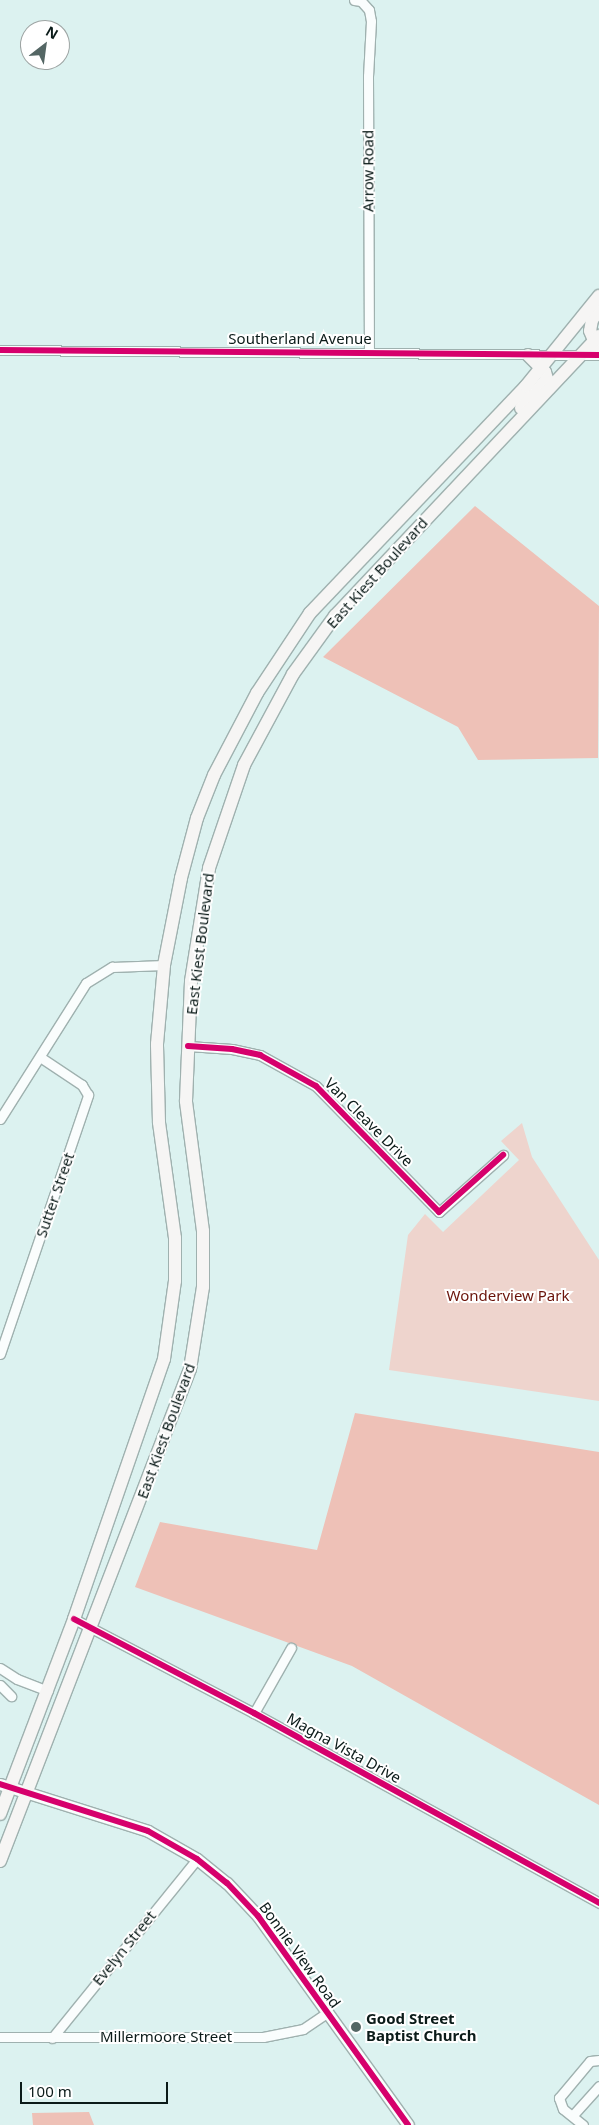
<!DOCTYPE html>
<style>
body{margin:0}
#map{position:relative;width:599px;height:2125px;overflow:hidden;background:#dcf2f0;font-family:"Noto Sans",sans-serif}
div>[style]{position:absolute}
.green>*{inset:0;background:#eed4cd}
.forest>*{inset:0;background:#eec1b7}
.roads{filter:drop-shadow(1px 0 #9fb1af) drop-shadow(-1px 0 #9fb1af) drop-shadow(0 1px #9fb1af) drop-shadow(0 -1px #9fb1af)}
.minor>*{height:9px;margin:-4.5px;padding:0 4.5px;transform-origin:4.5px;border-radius:4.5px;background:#fafdfd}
.tertiary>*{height:11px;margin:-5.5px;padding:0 5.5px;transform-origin:5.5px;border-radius:5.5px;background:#fafdfd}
.secondary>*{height:12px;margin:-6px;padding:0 6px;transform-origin:6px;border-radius:6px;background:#f6f5f4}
.cycleway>*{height:6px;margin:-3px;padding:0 3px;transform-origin:3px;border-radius:3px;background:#d6006c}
.dots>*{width:14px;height:14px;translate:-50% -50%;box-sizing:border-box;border:2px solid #fff;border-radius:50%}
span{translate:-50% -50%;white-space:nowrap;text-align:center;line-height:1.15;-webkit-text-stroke:4px #fff;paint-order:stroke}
.street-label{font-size:15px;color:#0b1b19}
.park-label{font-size:15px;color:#6a130a}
.poi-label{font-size:15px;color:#0b1b19;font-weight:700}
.left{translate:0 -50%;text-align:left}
.north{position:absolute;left:20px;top:20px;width:50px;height:50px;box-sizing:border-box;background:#fff;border:1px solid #9da4a3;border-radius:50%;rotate:30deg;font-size:14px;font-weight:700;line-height:20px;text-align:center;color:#0b1b19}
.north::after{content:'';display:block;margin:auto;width:18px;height:22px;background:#546664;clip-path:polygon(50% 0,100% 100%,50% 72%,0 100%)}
.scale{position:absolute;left:20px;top:2082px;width:148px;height:22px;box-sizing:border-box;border:2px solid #0b1b19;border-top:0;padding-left:6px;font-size:15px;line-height:18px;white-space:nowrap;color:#0b1b19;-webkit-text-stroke:4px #fff;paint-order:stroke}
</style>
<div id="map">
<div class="green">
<div style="clip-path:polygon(522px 1123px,532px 1157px,599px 1260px,599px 1401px,389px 1370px,408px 1235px,425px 1214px,443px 1232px,519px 1160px,501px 1141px)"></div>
</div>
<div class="forest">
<div style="clip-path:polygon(475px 506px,599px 606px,598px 758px,478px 760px,458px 727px,323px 657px)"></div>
<div style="clip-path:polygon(355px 1413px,599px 1452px,599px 1805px,352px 1666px,135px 1587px,160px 1522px,317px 1550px)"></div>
<div style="clip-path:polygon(89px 2112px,94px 2125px,33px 2125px,32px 2113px)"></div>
</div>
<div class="roads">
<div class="minor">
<div style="left:354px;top:0;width:7px;rotate:8deg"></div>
<div style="left:361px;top:1px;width:12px;rotate:48deg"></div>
<div style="left:369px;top:10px;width:11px;rotate:80deg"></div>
<div style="left:371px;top:21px;width:55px;rotate:93.1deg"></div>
<div style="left:368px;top:76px;width:275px;rotate:89.8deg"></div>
<div style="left:0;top:350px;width:599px;rotate:0.48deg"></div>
<div style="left:188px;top:1046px;width:44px;rotate:3.9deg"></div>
<div style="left:232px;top:1049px;width:29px;rotate:12deg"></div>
<div style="left:260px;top:1055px;width:64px;rotate:29deg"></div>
<div style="left:316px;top:1086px;width:176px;rotate:45.7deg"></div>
<div style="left:439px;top:1212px;width:86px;rotate:-41.7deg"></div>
<div style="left:0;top:1119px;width:161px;rotate:-57.7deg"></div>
<div style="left:86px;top:983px;width:31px;rotate:-32deg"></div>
<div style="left:112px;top:967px;width:52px;rotate:-2.2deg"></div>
<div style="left:0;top:1354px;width:274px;rotate:-71.2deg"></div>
<div style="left:88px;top:1095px;width:12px;rotate:-121deg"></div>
<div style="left:82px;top:1085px;width:50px;rotate:-146.3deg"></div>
<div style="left:74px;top:1619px;width:203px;rotate:27.6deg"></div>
<div style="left:254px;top:1713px;width:394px;rotate:28.8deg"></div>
<div style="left:0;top:1668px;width:20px;rotate:33deg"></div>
<div style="left:17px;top:1679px;width:33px;rotate:21deg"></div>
<div style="left:0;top:1685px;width:16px;rotate:45deg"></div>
<div style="left:254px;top:1713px;width:75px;rotate:-60.4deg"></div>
<div style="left:0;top:2037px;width:263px"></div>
<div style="left:263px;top:2037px;width:41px;rotate:-11.3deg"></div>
<div style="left:303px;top:2029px;width:29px;rotate:-34deg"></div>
<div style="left:52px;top:2038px;width:230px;rotate:-51deg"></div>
<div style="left:573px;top:2115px;width:39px;rotate:-48deg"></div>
<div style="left:583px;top:2125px;width:26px;rotate:-141deg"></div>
<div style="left:563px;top:2109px;width:12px;rotate:-110deg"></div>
<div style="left:559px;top:2098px;width:48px;rotate:-50deg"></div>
<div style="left:590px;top:2061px;width:9px;rotate:-6deg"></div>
</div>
<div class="tertiary">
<div style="left:0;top:1784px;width:155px;rotate:17.6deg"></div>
<div style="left:148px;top:1831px;width:56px;rotate:29.7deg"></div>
<div style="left:197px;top:1859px;width:38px;rotate:39deg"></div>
<div style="left:227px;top:1883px;width:45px;rotate:46.8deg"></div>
<div style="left:258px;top:1916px;width:257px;rotate:54.3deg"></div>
</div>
<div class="secondary">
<div style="left:599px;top:311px;width:11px;rotate:128deg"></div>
<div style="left:592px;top:320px;width:11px;rotate:100deg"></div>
<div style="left:590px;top:331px;width:23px;rotate:67deg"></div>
<div style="left:521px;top:408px;width:39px;rotate:-48deg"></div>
<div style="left:547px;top:379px;width:7px;rotate:-106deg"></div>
<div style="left:545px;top:372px;width:24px;rotate:-135deg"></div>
<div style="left:0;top:1814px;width:209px;rotate:-69.2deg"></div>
<div style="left:74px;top:1619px;width:275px;rotate:-70.9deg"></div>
<div style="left:164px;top:1359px;width:79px;rotate:-82deg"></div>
<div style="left:175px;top:1281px;width:43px;rotate:-90deg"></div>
<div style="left:175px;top:1238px;width:117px;rotate:-97.9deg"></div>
<div style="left:159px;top:1122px;width:78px;rotate:-91.5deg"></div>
<div style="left:157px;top:1044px;width:79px;rotate:-84.9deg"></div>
<div style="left:164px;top:965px;width:89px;rotate:-78.9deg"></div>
<div style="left:181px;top:878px;width:62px;rotate:-75.1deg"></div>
<div style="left:197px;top:818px;width:46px;rotate:-68.4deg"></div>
<div style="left:214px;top:775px;width:93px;rotate:-62.3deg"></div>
<div style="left:257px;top:693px;width:96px;rotate:-56.5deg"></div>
<div style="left:310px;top:613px;width:313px;rotate:-46.4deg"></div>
<div style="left:526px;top:386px;width:116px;rotate:-51deg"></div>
<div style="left:0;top:1861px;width:527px;rotate:-68.88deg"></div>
<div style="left:190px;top:1369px;width:83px;rotate:-81deg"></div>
<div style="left:203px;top:1287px;width:56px;rotate:-90deg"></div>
<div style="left:203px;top:1231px;width:131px;rotate:-97.5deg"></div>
<div style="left:186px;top:1101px;width:120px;rotate:-87.6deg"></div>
<div style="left:191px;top:981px;width:114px;rotate:-80.9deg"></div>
<div style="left:209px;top:868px;width:109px;rotate:-71.2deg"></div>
<div style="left:244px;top:765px;width:103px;rotate:-61.7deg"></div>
<div style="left:293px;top:674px;width:72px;rotate:-54.1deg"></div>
<div style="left:335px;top:616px;width:385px;rotate:-46.7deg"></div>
</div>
</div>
<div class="cycleway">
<div style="left:0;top:350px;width:599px;rotate:0.48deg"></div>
<div style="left:188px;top:1046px;width:44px;rotate:3.9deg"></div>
<div style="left:232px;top:1049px;width:29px;rotate:12deg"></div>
<div style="left:260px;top:1055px;width:64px;rotate:29deg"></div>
<div style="left:316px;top:1086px;width:176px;rotate:45.7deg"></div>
<div style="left:439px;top:1212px;width:86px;rotate:-41.7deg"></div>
<div style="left:74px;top:1619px;width:203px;rotate:27.6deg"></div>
<div style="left:254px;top:1713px;width:394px;rotate:28.8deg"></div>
<div style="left:0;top:1784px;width:155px;rotate:17.6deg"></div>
<div style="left:148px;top:1831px;width:56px;rotate:29.7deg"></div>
<div style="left:197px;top:1859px;width:38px;rotate:39deg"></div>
<div style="left:227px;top:1883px;width:45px;rotate:46.8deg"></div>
<div style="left:258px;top:1916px;width:257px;rotate:54.3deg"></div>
</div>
<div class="dots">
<div style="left:356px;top:2027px;background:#546664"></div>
</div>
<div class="street-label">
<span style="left:368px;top:171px;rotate:-90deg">Arrow Road</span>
<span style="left:300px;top:339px">Southerland Avenue</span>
<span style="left:377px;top:573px;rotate:-48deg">East Kiest Boulevard</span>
<span style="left:200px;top:944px;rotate:-83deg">East Kiest Boulevard</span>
<span style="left:369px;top:1122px;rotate:45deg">Van Cleave Drive</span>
<span style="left:55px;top:1195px;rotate:-71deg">Sutter Street</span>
<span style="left:166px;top:1431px;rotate:-70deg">East Kiest Boulevard</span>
<span style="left:344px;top:1748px;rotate:29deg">Magna Vista Drive</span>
<span style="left:124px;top:1948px;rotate:-51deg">Evelyn Street</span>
<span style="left:300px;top:1955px;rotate:54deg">Bonnie View Road</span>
<span style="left:166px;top:2037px">Millermoore Street</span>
</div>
<div class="park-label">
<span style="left:508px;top:1296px">Wonderview Park</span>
</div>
<div class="poi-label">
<span class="left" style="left:366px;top:2027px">Good Street<br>Baptist Church</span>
</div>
<div class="north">N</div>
<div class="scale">100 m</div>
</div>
